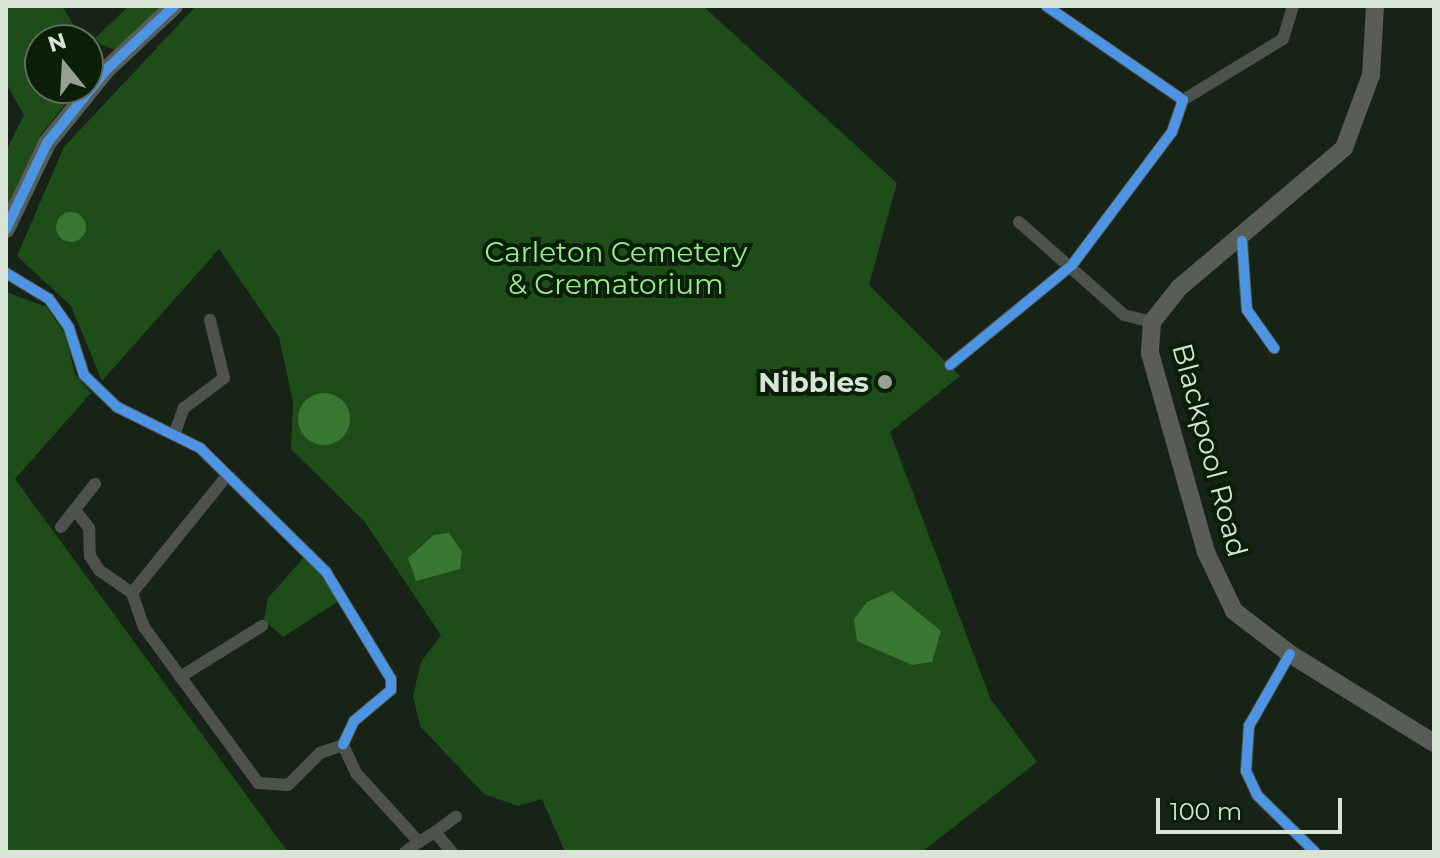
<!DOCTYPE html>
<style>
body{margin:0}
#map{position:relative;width:1440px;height:858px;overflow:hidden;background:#172316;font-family:Montserrat,sans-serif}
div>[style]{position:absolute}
.green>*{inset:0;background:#1e4d19}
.water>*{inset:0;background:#397732}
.round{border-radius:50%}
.street>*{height:12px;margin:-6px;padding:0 6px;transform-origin:6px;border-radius:6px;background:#4d524d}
.secondary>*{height:18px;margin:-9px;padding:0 9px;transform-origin:9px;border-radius:9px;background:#585d57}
.cycleway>*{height:10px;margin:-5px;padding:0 5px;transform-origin:5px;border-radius:5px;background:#4d94e3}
.dots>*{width:22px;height:22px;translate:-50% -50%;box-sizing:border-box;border:4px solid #0a1e08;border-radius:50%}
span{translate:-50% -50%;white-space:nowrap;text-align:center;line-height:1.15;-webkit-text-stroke:8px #0a1e08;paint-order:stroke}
.park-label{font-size:28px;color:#96ef8c}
.poi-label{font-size:28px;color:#d8e5d6;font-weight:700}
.right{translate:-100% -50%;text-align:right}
.street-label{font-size:28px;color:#d8e5d6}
.frame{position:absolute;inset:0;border:8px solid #d8e5d6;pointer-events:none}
.north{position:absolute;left:24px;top:24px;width:80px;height:80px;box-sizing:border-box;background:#0a1e08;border:2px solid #5c6e5a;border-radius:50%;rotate:342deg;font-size:22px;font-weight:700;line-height:32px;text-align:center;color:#d8e5d6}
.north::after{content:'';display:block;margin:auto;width:28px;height:36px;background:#94a193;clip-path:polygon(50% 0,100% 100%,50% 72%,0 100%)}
.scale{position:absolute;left:1156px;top:798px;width:186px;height:36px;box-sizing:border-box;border:4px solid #d8e5d6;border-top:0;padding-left:10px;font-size:24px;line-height:28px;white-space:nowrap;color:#d8e5d6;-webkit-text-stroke:6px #0a1e08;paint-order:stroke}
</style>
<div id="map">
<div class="green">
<div style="clip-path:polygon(6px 6px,62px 6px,83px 40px,40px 40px,40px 88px,78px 88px,40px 136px,6px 208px,6px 151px,24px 115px,6px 83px)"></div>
<div style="clip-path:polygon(129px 6px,165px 6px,116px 50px,102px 45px,95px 38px)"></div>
<div style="clip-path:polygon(196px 6px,703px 6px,897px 183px,869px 285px,960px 376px,890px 432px,990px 698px,1037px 762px,922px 852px,565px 852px,542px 799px,518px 806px,484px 794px,420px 726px,413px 696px,421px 662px,441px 635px,364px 521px,291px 449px,293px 402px,279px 337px,219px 249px,102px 381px,71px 306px,17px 256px,64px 147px)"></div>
<div style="clip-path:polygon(6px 292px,47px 307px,65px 334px,75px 374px,91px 393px,15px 479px,288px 852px,6px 852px)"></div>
<div style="clip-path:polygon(306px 555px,339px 601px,283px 637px,264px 620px,268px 598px)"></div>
</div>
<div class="water">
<div class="round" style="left:56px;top:212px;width:30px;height:30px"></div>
<div class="round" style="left:298px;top:393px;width:52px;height:52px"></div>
<div style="clip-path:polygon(449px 533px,462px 552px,460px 569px,416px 581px,408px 558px,434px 535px)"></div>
<div style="clip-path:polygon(892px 591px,941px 631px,932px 662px,912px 665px,857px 641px,854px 619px,867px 602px)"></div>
</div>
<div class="street">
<div style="left:1183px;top:100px;width:117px;rotate:-31.4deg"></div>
<div style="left:1283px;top:39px;width:34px;rotate:-73deg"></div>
<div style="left:1019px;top:222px;width:140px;rotate:41.5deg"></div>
<div style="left:1124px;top:315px;width:29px;rotate:14deg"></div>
<div style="left:1242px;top:241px;width:69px;rotate:85.9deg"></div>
<div style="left:1247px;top:310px;width:47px;rotate:54.6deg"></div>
<div style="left:6px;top:273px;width:50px;rotate:31.2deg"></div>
<div style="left:49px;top:299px;width:35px;rotate:55deg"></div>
<div style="left:69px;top:328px;width:49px;rotate:72.3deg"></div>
<div style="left:84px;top:375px;width:46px;rotate:44.1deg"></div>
<div style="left:117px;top:407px;width:93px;rotate:26.3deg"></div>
<div style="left:200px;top:448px;width:177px;rotate:44.5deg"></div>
<div style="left:326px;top:572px;width:125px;rotate:58.7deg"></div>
<div style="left:391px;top:679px;width:11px;rotate:90deg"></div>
<div style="left:391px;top:690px;width:48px;rotate:140deg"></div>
<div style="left:354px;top:721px;width:26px;rotate:115deg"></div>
<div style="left:950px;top:365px;width:158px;rotate:-39.3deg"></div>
<div style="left:1072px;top:265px;width:166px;rotate:-53.1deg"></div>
<div style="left:1172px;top:132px;width:34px;rotate:-71deg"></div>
<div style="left:1183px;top:100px;width:166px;rotate:-145.5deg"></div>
<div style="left:174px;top:435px;width:29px;rotate:-70deg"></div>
<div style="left:184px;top:408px;width:50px;rotate:-36.9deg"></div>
<div style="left:224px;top:378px;width:60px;rotate:-103.6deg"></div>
<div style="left:75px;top:510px;width:23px;rotate:52deg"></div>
<div style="left:89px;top:528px;width:28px;rotate:88deg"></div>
<div style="left:90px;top:556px;width:17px;rotate:57deg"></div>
<div style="left:99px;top:570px;width:40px;rotate:34.9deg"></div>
<div style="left:61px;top:527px;width:55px;rotate:-51.7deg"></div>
<div style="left:132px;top:593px;width:36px;rotate:71deg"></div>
<div style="left:144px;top:627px;width:193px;rotate:53.8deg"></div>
<div style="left:258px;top:783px;width:30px;rotate:4deg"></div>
<div style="left:288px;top:785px;width:45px;rotate:-45deg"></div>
<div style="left:320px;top:753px;width:24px;rotate:-19deg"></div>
<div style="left:132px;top:593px;width:149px;rotate:-51deg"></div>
<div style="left:1290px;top:654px;width:83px;rotate:119.7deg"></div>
<div style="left:1249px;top:726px;width:45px;rotate:93.8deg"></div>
<div style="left:1246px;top:771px;width:26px;rotate:65deg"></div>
<div style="left:1257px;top:795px;width:81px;rotate:44.5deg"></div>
<div style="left:180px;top:677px;width:97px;rotate:-31.9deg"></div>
<div style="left:343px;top:745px;width:31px;rotate:65deg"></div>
<div style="left:356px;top:773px;width:93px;rotate:47.6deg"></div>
<div style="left:419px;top:842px;width:19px;rotate:-32deg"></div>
<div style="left:435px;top:832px;width:26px;rotate:50deg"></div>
<div style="left:435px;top:832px;width:26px;rotate:-36deg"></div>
<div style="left:405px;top:852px;width:17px;rotate:-36deg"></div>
</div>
<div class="secondary">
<div style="left:1375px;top:6px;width:69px;rotate:93.3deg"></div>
<div style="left:1371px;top:75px;width:78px;rotate:110.3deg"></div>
<div style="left:1344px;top:148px;width:216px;rotate:139.7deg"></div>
<div style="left:1179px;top:288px;width:43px;rotate:128.5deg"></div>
<div style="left:1152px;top:322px;width:31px;rotate:94deg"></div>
<div style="left:1150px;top:353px;width:207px;rotate:74.3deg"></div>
<div style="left:1206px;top:552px;width:65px;rotate:64.6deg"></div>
<div style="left:1234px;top:611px;width:71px;rotate:37.5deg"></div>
<div style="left:1290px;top:654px;width:169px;rotate:31.7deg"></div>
<div style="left:6px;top:229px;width:95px;rotate:-64.5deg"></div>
<div style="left:47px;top:143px;width:95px;rotate:-51deg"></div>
<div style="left:107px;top:69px;width:92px;rotate:-43.2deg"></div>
</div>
<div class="cycleway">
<div style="left:6px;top:229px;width:95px;rotate:-64.5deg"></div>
<div style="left:47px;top:143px;width:95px;rotate:-51deg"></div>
<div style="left:107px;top:69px;width:92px;rotate:-43.2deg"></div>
<div style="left:1242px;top:241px;width:69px;rotate:85.9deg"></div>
<div style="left:1247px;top:310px;width:47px;rotate:54.6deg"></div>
<div style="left:6px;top:273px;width:50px;rotate:31.2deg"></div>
<div style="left:49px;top:299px;width:35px;rotate:55deg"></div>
<div style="left:69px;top:328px;width:49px;rotate:72.3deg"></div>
<div style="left:84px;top:375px;width:46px;rotate:44.1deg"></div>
<div style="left:117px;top:407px;width:93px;rotate:26.3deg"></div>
<div style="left:200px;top:448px;width:177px;rotate:44.5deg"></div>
<div style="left:326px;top:572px;width:125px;rotate:58.7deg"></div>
<div style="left:391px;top:679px;width:11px;rotate:90deg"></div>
<div style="left:391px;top:690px;width:48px;rotate:140deg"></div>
<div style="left:354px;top:721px;width:26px;rotate:115deg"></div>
<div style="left:950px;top:365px;width:158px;rotate:-39.3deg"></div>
<div style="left:1072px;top:265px;width:166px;rotate:-53.1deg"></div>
<div style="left:1172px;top:132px;width:34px;rotate:-71deg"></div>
<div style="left:1183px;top:100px;width:166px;rotate:-145.5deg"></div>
<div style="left:1290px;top:654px;width:83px;rotate:119.7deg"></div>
<div style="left:1249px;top:726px;width:45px;rotate:93.8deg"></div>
<div style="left:1246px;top:771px;width:26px;rotate:65deg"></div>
<div style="left:1257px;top:795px;width:81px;rotate:44.5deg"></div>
</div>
<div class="dots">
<div style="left:885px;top:382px;background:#94a193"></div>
</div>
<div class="park-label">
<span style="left:616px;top:268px">Carleton Cemetery<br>&amp; Crematorium</span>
</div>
<div class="poi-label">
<span class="right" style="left:869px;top:382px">Nibbles</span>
</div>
<div class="street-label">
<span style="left:1210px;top:450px;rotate:75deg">Blackpool Road</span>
</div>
<div class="frame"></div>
<div class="north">N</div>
<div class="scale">100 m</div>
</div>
